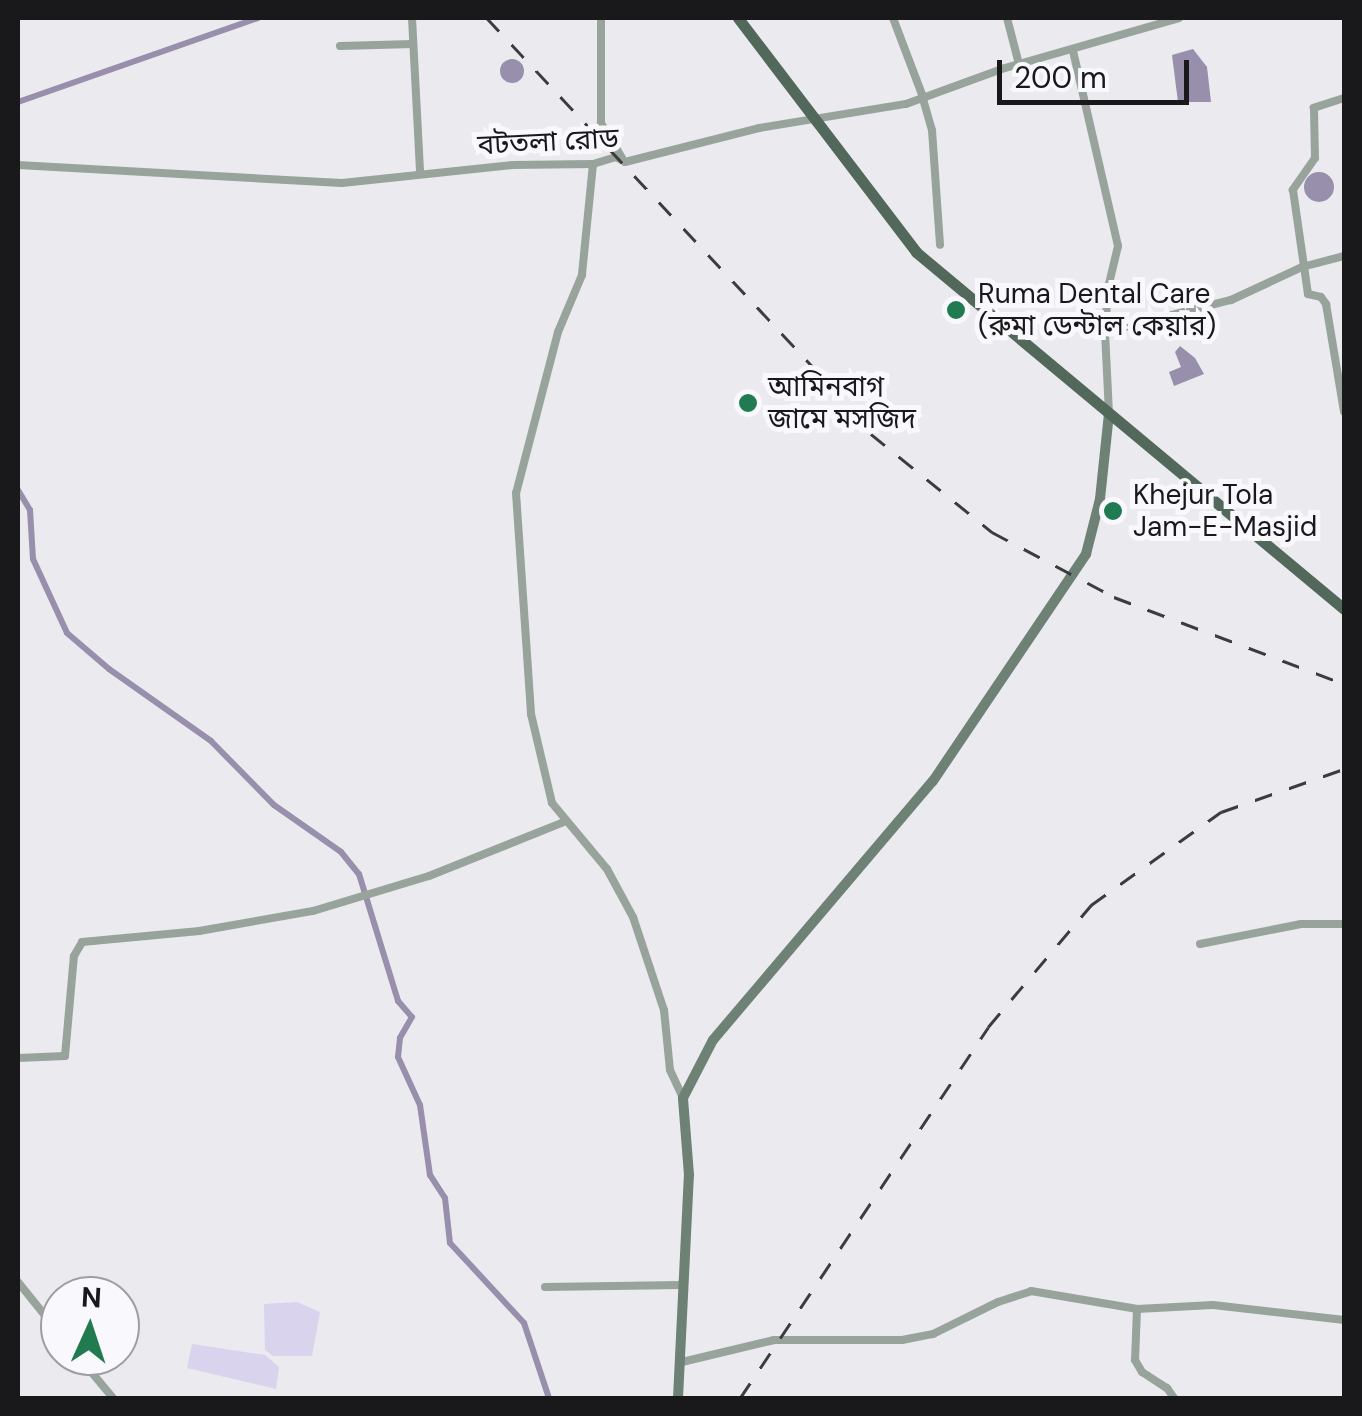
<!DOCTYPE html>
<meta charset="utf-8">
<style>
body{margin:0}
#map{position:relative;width:1362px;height:1416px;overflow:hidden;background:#ebeaef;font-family:"DM Sans","Noto Sans Bengali",sans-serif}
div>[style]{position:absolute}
.green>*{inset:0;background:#dad3ed}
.water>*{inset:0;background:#978fab}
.round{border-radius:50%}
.canal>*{height:6px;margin:-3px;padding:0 3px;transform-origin:3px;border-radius:3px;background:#978fab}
.street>*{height:8px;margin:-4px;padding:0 4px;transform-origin:4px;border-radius:4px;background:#97a39b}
.secondary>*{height:10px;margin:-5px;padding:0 5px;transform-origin:5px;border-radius:5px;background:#6e8175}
.primary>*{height:11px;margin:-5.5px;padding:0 5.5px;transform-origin:5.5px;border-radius:5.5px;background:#52685a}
.rail>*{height:2.5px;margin-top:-1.25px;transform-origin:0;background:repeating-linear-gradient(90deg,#3c3b3e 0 18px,transparent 0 36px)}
.dots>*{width:28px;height:28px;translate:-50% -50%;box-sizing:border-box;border:5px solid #f9f8fc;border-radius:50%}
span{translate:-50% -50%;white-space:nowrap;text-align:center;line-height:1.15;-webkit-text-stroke:10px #f9f8fc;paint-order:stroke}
.street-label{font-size:28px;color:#19191b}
.poi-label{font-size:28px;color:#19191b}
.left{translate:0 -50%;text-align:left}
.frame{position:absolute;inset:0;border:20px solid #19191b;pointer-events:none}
.north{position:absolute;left:40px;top:1276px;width:100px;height:100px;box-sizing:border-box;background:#f9f8fc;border:2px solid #9f9fa2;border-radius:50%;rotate:3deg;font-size:28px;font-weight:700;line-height:40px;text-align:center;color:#19191b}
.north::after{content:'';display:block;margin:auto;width:35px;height:45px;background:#207b51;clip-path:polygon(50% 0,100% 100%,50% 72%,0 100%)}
.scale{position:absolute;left:997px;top:60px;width:192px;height:45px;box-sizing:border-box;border:5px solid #19191b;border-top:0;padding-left:12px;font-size:30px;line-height:35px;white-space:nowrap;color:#19191b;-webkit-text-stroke:8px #f9f8fc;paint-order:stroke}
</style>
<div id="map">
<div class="green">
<div style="clip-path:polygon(297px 1302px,320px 1312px,312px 1356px,273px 1356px,265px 1350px,264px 1304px)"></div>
<div style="clip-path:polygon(192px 1344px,265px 1355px,279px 1367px,276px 1389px,187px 1368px)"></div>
</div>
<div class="water">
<div style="clip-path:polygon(1193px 49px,1207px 67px,1211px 102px,1178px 102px,1172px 55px)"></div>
<div class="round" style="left:500px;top:59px;width:24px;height:24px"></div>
<div class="round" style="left:1304px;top:172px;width:30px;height:30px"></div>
<div style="clip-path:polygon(1180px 346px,1195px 358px,1204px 374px,1174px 386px,1169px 372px,1181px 367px,1175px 352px)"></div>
</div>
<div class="canal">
<div style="left:18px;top:102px;width:254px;rotate:-19.3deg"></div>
<div style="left:18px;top:490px;width:23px;rotate:59deg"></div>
<div style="left:30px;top:510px;width:49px;rotate:86.5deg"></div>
<div style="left:33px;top:559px;width:81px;rotate:65.3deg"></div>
<div style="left:67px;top:633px;width:55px;rotate:40.6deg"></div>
<div style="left:109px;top:669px;width:125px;rotate:35.2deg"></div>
<div style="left:211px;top:741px;width:90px;rotate:45.5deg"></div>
<div style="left:274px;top:805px;width:82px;rotate:35deg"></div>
<div style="left:341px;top:852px;width:28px;rotate:51deg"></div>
<div style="left:359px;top:874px;width:133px;rotate:72.9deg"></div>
<div style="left:398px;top:1001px;width:21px;rotate:49deg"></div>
<div style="left:412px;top:1017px;width:24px;rotate:120deg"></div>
<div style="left:400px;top:1038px;width:19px;rotate:96deg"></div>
<div style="left:398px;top:1057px;width:53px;rotate:65.4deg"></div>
<div style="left:420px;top:1105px;width:71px;rotate:81.9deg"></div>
<div style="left:430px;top:1175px;width:27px;rotate:57deg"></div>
<div style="left:445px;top:1198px;width:45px;rotate:83.7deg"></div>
<div style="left:450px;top:1243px;width:109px;rotate:47.2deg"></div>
<div style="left:524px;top:1323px;width:79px;rotate:71.6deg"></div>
</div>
<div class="street">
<div style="left:412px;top:18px;width:155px;rotate:87deg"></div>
<div style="left:601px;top:18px;width:105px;rotate:90deg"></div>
<div style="left:601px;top:123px;width:41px;rotate:59deg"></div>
<div style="left:893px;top:18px;width:85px;rotate:69.2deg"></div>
<div style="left:1007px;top:18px;width:48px;rotate:75.4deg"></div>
<div style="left:340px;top:46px;width:73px;rotate:-1.6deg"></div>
<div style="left:1073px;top:51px;width:200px;rotate:77deg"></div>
<div style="left:1118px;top:246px;width:43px;rotate:103.4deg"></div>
<div style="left:1108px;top:288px;width:44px;rotate:93.9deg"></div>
<div style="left:1105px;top:332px;width:81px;rotate:87.2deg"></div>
<div style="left:1344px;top:98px;width:32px;rotate:162deg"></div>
<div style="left:1314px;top:108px;width:50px;rotate:88.9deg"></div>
<div style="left:1315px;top:158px;width:39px;rotate:125deg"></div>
<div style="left:1293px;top:190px;width:105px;rotate:81.8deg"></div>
<div style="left:1308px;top:294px;width:13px;rotate:13deg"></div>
<div style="left:1321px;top:297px;width:9px;rotate:54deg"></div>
<div style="left:1326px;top:304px;width:109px;rotate:80.5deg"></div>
<div style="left:923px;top:99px;width:32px;rotate:74deg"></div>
<div style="left:932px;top:130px;width:115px;rotate:86deg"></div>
<div style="left:593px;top:164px;width:112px;rotate:95.7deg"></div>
<div style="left:582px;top:275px;width:62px;rotate:112.8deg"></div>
<div style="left:558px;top:332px;width:166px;rotate:104.6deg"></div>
<div style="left:516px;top:493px;width:222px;rotate:86.1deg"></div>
<div style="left:531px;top:714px;width:91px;rotate:76.7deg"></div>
<div style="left:552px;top:803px;width:86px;rotate:50.2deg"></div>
<div style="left:607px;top:869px;width:55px;rotate:61.6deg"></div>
<div style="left:633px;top:917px;width:98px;rotate:71.6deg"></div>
<div style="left:664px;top:1010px;width:60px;rotate:84.3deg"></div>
<div style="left:670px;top:1070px;width:31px;rotate:65deg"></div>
<div style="left:18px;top:165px;width:324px;rotate:3.2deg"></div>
<div style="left:342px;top:183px;width:171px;rotate:-6deg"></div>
<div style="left:512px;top:165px;width:81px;rotate:-0.7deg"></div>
<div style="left:593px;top:164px;width:24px;rotate:-17deg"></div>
<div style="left:616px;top:157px;width:10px;rotate:29deg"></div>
<div style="left:625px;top:162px;width:138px;rotate:-14.2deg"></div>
<div style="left:759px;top:128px;width:149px;rotate:-9.3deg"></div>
<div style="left:906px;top:104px;width:105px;rotate:-20deg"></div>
<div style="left:1005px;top:68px;width:181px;rotate:-16deg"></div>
<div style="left:1105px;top:332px;width:130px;rotate:-14.3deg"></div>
<div style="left:1231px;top:300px;width:78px;rotate:-24.9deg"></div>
<div style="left:1302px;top:267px;width:43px;rotate:-14.7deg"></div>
<div style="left:1200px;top:944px;width:103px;rotate:-11.2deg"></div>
<div style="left:1301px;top:924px;width:43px"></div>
<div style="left:18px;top:1058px;width:47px;rotate:-2.4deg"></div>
<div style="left:65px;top:1056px;width:100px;rotate:-84.9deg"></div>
<div style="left:74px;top:956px;width:16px;rotate:-60deg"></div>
<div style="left:82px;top:942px;width:118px;rotate:-5.4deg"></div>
<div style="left:199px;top:931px;width:116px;rotate:-10deg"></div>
<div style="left:313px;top:911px;width:121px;rotate:-16.8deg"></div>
<div style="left:429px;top:876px;width:145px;rotate:-21.8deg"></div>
<div style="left:18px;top:1282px;width:67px;rotate:51.1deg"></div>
<div style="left:545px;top:1287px;width:136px;rotate:-0.8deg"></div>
<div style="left:1137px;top:1309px;width:51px;rotate:92.2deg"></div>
<div style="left:1135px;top:1360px;width:14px;rotate:60deg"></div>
<div style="left:1142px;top:1372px;width:30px;rotate:33deg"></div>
<div style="left:1167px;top:1388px;width:12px;rotate:55deg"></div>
<div style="left:78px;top:1356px;width:55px;rotate:50.2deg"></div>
<div style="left:682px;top:1362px;width:95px;rotate:-13.4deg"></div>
<div style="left:774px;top:1340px;width:128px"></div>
<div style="left:902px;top:1340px;width:32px;rotate:-11deg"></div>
<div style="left:933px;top:1334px;width:72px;rotate:-26.2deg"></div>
<div style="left:998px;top:1302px;width:35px;rotate:-18deg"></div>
<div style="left:1031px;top:1291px;width:108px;rotate:9.6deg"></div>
<div style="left:1137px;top:1309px;width:76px;rotate:-3deg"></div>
<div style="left:1213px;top:1305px;width:132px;rotate:6.5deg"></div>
</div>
<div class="secondary">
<div style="left:678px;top:1398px;width:223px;rotate:-87.2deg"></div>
<div style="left:689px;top:1175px;width:77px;rotate:-94.5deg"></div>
<div style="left:683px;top:1098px;width:65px;rotate:-62.7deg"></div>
<div style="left:713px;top:1040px;width:340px;rotate:-49.7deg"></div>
<div style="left:933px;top:781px;width:274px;rotate:-56deg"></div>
<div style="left:1086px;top:554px;width:57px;rotate:-75.7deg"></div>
<div style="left:1100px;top:499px;width:86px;rotate:-84deg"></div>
</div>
<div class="primary">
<div style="left:738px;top:18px;width:294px;rotate:52.7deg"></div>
<div style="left:916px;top:252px;width:557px;rotate:39.83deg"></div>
</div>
<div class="rail">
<div style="left:487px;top:18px;width:542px;rotate:46.94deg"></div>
<div style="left:857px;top:414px;width:24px;rotate:55deg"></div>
<div style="left:871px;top:434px;width:156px;rotate:39deg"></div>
<div style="left:992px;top:532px;width:138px;rotate:28deg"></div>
<div style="left:1114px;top:597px;width:246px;rotate:20.7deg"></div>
<div style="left:740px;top:1398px;width:446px;rotate:-56.2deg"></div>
<div style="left:988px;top:1027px;width:160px;rotate:-49.8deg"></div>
<div style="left:1091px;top:905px;width:160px;rotate:-35.6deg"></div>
<div style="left:1221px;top:812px;width:130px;rotate:-19.3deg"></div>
</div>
<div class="dots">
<div style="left:956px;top:310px;background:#207b51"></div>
<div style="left:748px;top:403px;background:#207b51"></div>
<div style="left:1113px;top:511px;background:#207b51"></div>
</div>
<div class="street-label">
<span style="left:548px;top:142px;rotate:-3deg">বটতলা রোড</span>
</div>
<div class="poi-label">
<span class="left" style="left:978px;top:310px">Ruma Dental Care<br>(রুমা ডেন্টাল কেয়ার)</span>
<span class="left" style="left:768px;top:403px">আমিনবাগ<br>জামে মসজিদ</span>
<span class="left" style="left:1133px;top:511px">Khejur Tola<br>Jam-E-Masjid</span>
</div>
<div class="frame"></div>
<div class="north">N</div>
<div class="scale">200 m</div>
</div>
